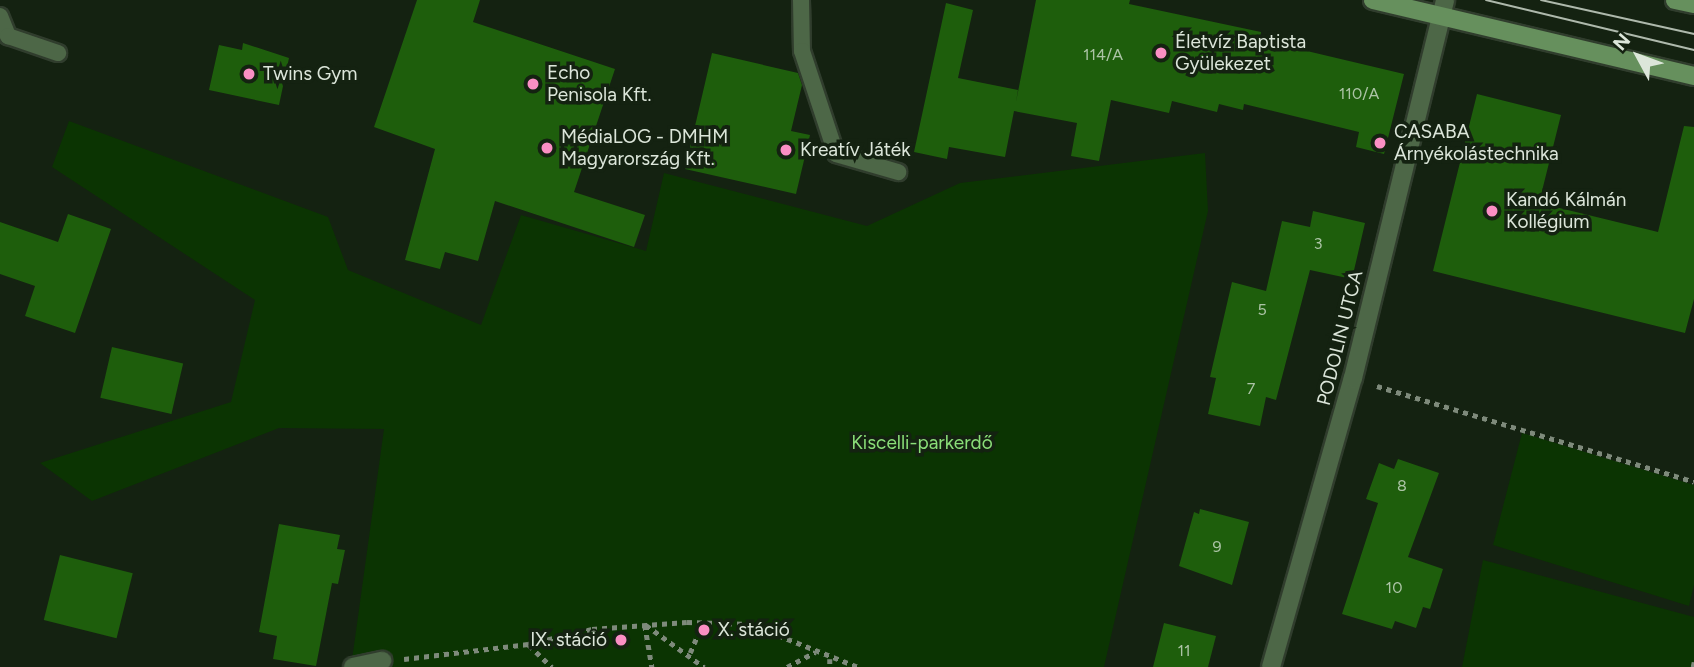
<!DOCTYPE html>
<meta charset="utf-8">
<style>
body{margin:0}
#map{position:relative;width:1694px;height:667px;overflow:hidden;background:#142211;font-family:Figtree,sans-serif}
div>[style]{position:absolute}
.green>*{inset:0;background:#0b3402}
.building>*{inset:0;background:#1e5e0c;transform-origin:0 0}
.path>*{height:4.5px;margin-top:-2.25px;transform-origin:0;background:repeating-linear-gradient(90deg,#7e8a7b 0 5px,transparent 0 10px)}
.roads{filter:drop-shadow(2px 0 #303d2d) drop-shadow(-2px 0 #303d2d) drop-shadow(0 2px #303d2d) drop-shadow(0 -2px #303d2d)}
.lane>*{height:16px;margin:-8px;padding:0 8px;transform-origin:8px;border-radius:8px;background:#4d6747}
.street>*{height:18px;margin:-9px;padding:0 9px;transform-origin:9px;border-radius:9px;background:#4d6747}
.secondary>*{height:18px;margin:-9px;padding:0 9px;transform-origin:9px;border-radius:9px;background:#66905d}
.tram>*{height:2px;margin:-1px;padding:0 1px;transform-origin:1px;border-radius:1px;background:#aeb9ac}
.dots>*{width:19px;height:19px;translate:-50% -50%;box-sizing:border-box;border:4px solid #142211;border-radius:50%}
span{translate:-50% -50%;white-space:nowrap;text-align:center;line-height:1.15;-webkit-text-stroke:7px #142211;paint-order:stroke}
.number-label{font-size:16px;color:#acc4a6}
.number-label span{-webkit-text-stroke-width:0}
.poi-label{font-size:19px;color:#dce6da}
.left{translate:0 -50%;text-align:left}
.right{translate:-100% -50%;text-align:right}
.street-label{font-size:19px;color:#dce6da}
.park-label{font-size:19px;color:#8ade78}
.north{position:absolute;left:1603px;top:21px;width:70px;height:70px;-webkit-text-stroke:5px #142211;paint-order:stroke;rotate:311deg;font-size:19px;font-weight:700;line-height:28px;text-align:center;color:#dce6da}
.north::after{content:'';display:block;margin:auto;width:24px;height:32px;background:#dce6da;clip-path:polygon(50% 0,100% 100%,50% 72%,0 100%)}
</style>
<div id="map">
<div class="green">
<div style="clip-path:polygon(69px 121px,328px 217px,348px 270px,481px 325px,521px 215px,646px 251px,664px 173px,867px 226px,960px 183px,1205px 153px,1208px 211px,1104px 667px,351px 667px,384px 429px,279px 428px,92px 501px,40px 463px,231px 402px,255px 300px,52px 167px)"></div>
<div style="clip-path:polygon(1522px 433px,1694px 485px,1694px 585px,1689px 606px,1493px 545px)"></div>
<div style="clip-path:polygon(1483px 560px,1694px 617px,1694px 667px,1462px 667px)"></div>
</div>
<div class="building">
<div style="clip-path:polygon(417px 0,480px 0,473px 22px,615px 69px,574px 192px,645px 215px,634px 247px,495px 201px,478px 261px,445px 252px,440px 269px,405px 260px,435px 149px,374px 127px)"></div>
<div style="clip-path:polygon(1036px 0,1130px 0,1129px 4px,1261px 32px,1260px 40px,1404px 74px,1384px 154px,1356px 147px,1359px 132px,1244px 104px,1243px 110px,1219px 104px,1217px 112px,1172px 101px,1169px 113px,1111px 100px,1099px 161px,1071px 156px,1077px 123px,1014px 111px,1005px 157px,949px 147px,947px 159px,914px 152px,946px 3px,973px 10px,958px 78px,1018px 90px,1016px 102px)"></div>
<div style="clip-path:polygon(243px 43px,289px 58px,279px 105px,209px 90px,219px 45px,242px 50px)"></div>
<div style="clip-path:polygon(712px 53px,798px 73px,802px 85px,791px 131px,810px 135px,796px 194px,685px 169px)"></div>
<div style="clip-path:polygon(1477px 94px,1561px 115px,1539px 203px,1658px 232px,1684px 126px,1694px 127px,1694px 299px,1685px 333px,1433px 271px)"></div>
<div style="clip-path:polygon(1313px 211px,1365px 223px,1352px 279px,1310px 270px,1276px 400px,1266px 397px,1260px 426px,1208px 414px,1216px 378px,1210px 377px,1232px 282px,1266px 291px,1282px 221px,1310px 227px)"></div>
<div style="clip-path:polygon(68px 214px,111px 229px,75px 333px,25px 316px,35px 286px,0 274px,0 222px,58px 242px)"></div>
<div style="left:112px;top:347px;width:73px;height:52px;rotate:13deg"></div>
<div style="clip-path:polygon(1398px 459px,1439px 473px,1408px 557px,1443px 569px,1430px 609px,1423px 607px,1416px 628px,1395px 621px,1392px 629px,1342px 614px,1378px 503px,1366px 499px,1379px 463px,1394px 469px)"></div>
<div style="clip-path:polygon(1200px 509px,1249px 522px,1232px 585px,1179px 566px,1194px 512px,1199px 514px)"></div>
<div style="clip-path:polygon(279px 524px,340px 535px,337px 549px,345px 550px,338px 584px,332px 583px,316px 666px,273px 659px,277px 636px,259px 632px)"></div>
<div style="left:60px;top:555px;width:75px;height:67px;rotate:14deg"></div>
<div style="clip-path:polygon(1164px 623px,1216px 636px,1208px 667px,1153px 667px)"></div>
</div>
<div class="path">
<div style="left:1377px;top:386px;width:331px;rotate:16.8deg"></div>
<div style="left:645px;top:625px;width:43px;rotate:80.5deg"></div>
<div style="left:646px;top:625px;width:72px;rotate:35.9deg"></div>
<div style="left:529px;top:645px;width:32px;rotate:44deg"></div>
<div style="left:690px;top:653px;width:34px;rotate:-67deg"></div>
<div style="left:404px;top:659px;width:125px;rotate:-6.9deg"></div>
<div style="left:528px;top:644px;width:66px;rotate:-13.2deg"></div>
<div style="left:592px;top:629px;width:95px;rotate:-4.2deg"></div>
<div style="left:687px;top:622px;width:63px;rotate:1.8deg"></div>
<div style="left:750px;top:624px;width:116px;rotate:21.7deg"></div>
<div style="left:830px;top:659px;width:8px;rotate:90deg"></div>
<div style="left:787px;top:667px;width:32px;rotate:-28deg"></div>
<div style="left:1693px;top:667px;width:5px;rotate:-79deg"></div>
</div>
<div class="roads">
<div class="lane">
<div style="left:801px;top:0;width:51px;rotate:88.9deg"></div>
<div style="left:802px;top:51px;width:108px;rotate:71.7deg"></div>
<div style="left:836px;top:154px;width:65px;rotate:16.2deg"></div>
<div style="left:0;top:16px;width:22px;rotate:68deg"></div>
<div style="left:8px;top:36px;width:53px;rotate:18.8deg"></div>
</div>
<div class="street">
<div style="left:353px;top:667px;width:30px;rotate:-12deg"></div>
<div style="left:1271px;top:667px;width:300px;rotate:-74.2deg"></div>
<div style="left:1353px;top:378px;width:389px;rotate:-76.3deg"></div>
</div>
<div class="secondary">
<div style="left:1373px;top:0;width:330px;rotate:13.3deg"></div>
<div style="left:1675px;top:0;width:19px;rotate:12deg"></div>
</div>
</div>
<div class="tram">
<div style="left:1486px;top:0;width:214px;rotate:13.5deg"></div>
<div style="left:1541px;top:0;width:157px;rotate:12.5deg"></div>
</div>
<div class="dots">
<div style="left:1161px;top:53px;background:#fb8fc4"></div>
<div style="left:249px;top:74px;background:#fb8fc4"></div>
<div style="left:533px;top:84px;background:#fb8fc4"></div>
<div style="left:1380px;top:143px;background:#fb8fc4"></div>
<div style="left:547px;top:148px;background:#fb8fc4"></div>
<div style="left:786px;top:150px;background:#fb8fc4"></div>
<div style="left:1492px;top:211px;background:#fb8fc4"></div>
<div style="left:704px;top:630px;background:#fb8fc4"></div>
<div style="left:621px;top:640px;background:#fb8fc4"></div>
</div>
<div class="number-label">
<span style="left:1103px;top:55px">114/A</span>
<span style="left:1359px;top:94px">110/A</span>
<span style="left:1318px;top:244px">3</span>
<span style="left:1262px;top:310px">5</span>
<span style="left:1251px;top:389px">7</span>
<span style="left:1402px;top:486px">8</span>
<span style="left:1217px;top:547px">9</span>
<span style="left:1394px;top:588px">10</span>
<span style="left:1184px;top:651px">11</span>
</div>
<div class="poi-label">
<span class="left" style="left:1175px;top:53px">Életvíz Baptista<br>Gyülekezet</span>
<span class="left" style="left:547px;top:84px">Echo<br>Penisola Kft.</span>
<span class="left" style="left:263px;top:74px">Twins Gym</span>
<span class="left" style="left:1394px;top:143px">CASABA<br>Árnyékolástechnika</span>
<span class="left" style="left:561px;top:148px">MédiaLOG - DMHM<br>Magyarország Kft.</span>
<span class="left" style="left:800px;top:150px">Kreatív Játék</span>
<span class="left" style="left:1506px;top:211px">Kandó Kálmán<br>Kollégium</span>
<span class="left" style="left:718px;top:630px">X. stáció</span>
<span class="right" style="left:607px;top:640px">IX. stáció</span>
</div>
<div class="street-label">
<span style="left:1340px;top:338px;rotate:-76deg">PODOLIN UTCA</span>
</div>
<div class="park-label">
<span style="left:922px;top:443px">Kiscelli-parkerdő</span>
</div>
<div class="north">N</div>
</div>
